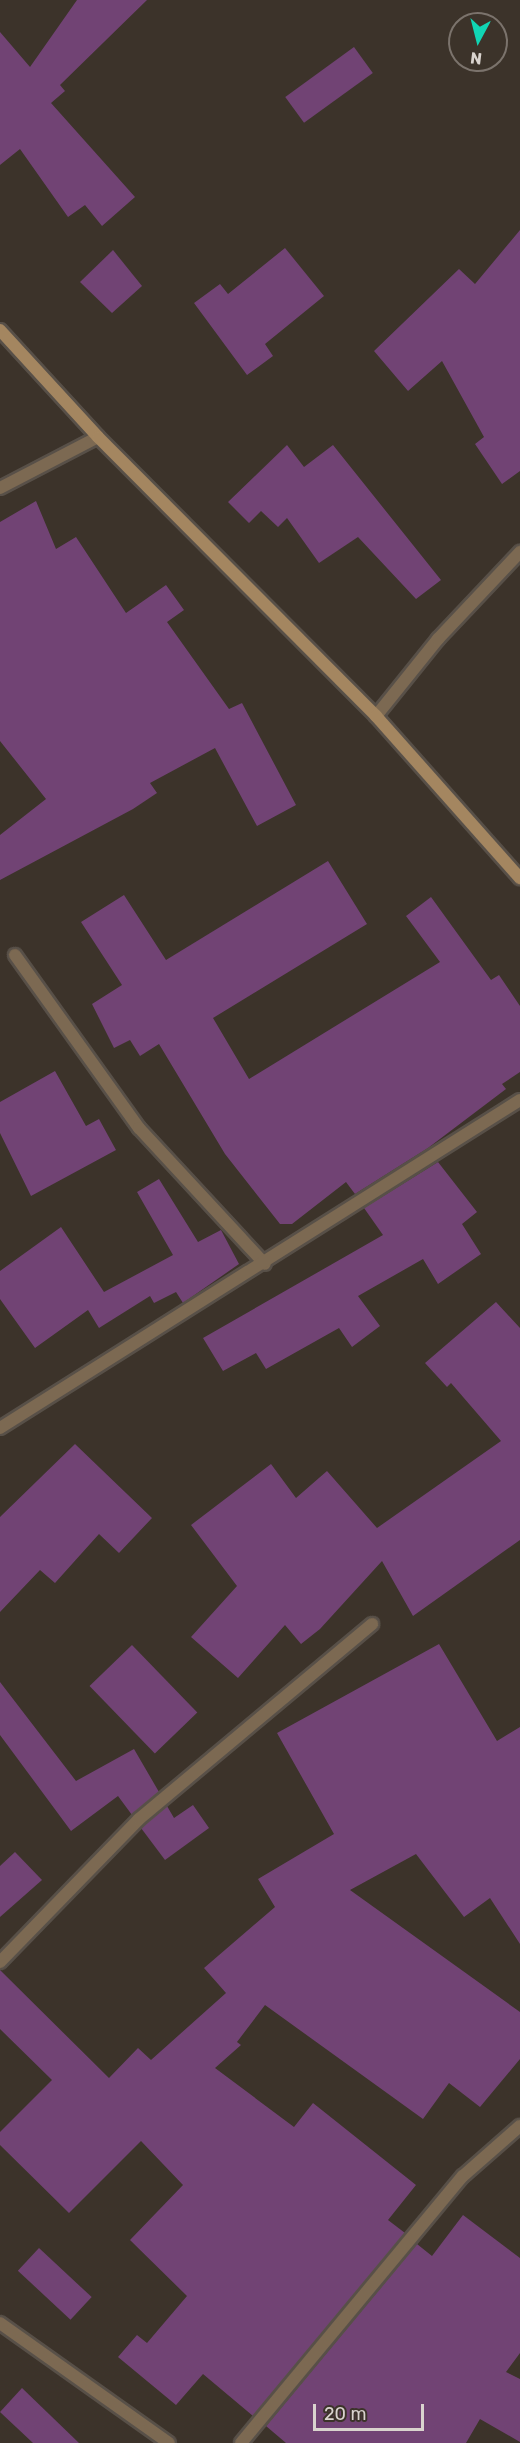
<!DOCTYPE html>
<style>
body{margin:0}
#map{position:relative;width:520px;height:2443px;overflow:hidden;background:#3c332a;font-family:Rubik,sans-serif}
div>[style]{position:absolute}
.building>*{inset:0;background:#714374;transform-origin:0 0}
.roads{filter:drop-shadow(2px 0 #585048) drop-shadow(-2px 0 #585048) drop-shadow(0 2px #585048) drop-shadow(0 -2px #585048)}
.street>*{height:12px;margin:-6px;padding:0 6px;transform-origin:6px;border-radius:6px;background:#7c6952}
.secondary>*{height:12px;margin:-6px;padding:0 6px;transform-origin:6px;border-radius:6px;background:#a48660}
span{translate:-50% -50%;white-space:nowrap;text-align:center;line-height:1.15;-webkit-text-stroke:5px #3c332a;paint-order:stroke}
.north{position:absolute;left:448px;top:12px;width:60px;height:60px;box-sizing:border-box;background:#3c332a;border:2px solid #7b736c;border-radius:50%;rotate:187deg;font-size:16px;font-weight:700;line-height:24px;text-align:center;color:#d9d3ce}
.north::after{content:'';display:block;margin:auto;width:21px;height:27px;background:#11d5b4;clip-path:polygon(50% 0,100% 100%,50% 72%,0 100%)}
.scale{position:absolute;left:313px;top:2404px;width:111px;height:27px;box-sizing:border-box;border:3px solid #d9d3ce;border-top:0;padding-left:8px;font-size:18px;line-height:21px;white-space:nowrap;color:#d9d3ce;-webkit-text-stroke:4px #3c332a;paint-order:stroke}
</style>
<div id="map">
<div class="building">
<div style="clip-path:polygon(77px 0,147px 0,60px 85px,65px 91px,51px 103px,135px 197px,102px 226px,85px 205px,68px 217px,20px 149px,0 165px,0 32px,30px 67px)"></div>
<div style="left:354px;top:47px;width:32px;height:85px;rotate:54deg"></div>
<div style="clip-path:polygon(520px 230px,520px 471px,502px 484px,475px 444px,484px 437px,442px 361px,408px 391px,374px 351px,459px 269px,475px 284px)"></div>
<div style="clip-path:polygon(285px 248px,324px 296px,265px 344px,273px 356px,247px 375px,194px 303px,220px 284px,228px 294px)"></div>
<div style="clip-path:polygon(113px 250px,142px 286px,112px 313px,80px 282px)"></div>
<div style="clip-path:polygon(287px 445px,304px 467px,333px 445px,441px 580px,416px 599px,358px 537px,319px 563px,287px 518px,278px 527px,261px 511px,249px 523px,228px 502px)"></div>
<div style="clip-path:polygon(36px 501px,56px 549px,76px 537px,126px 613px,166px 585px,184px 610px,167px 622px,229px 709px,242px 703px,296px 805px,257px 826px,215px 748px,150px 783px,157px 793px,133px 809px,0 880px,0 835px,46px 799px,0 741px,0 522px)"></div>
<div style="clip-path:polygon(328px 861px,367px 924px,213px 1018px,249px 1079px,440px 962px,406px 916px,431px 897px,491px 980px,499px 975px,520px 1006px,520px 1072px,502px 1084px,506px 1089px,428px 1148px,355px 1194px,346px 1182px,292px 1224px,280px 1224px,225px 1154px,159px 1044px,140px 1056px,130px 1040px,114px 1048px,92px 1004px,122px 985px,81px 922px,124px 895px,166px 960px)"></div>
<div style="clip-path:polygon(55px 1071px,86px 1126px,99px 1119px,116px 1150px,31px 1196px,0 1133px,0 1102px)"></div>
<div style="clip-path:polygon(438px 1162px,477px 1212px,462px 1224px,481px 1254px,438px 1284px,423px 1259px,358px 1296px,380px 1326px,352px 1347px,339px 1328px,266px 1369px,256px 1353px,223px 1371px,203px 1338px,383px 1235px,364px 1208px)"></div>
<div style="clip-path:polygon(159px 1179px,198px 1242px,221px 1230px,239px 1264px,183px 1303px,176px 1292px,154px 1303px,150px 1296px,99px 1328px,88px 1310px,35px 1348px,0 1299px,0 1271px,61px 1227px,104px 1292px,173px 1255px,137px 1192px)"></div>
<div style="clip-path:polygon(496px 1302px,520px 1328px,520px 1540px,413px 1616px,382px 1561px,320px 1629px,301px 1644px,285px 1625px,238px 1678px,191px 1637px,237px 1586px,191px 1525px,271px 1464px,296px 1498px,327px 1471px,377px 1528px,501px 1441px,451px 1383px,447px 1387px,425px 1363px)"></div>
<div style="clip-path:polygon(75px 1444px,152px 1518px,119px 1553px,99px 1534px,55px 1583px,40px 1570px,0 1612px,0 1517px)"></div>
<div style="clip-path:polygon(439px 1644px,497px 1741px,520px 1727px,520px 1944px,490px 1898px,464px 1917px,416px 1854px,350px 1890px,520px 2012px,520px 2059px,480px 2107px,449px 2083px,423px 2119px,265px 2005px,237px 2042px,241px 2045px,215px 2068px,294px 2127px,313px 2103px,416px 2185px,388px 2220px,405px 2233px,253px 2416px,203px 2374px,176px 2405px,118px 2357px,137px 2335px,147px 2343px,187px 2296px,130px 2240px,183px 2185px,141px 2141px,69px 2213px,0 2145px,0 2132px,52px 2080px,0 2029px,0 1970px,109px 2078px,138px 2048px,151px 2060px,226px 1993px,204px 1968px,275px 1907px,258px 1879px,334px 1834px,277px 1733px)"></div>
<div style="left:132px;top:1645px;width:94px;height:59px;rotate:46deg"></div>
<div style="clip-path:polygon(0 1682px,76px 1781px,134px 1749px,159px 1792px,132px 1815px,118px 1796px,71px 1831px,0 1735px)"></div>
<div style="clip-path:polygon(193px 1805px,209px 1828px,165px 1860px,141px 1828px,167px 1806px,174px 1818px)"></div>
<div style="clip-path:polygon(15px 1852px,42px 1880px,0 1917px,0 1866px)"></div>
<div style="clip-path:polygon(463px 2215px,520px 2258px,520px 2353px,506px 2372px,520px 2379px,520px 2442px,480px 2419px,466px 2443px,286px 2443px,266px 2426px,417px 2244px,432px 2256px)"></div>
<div style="left:39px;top:2248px;width:72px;height:31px;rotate:43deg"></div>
<div style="clip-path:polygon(22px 2388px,79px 2443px,33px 2443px,0 2412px)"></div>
</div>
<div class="roads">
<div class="street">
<div style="left:0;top:488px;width:110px;rotate:-27.5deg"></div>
<div style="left:376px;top:716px;width:99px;rotate:-51.2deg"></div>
<div style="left:438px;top:639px;width:120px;rotate:-46.7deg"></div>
<div style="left:15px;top:955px;width:213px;rotate:54.4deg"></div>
<div style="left:139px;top:1128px;width:185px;rotate:47.2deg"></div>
<div style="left:0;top:1428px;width:615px;rotate:-32.24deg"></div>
<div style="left:0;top:1962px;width:199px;rotate:-45.8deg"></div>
<div style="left:139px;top:1819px;width:304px;rotate:-39.9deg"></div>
<div style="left:0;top:2323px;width:207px;rotate:35.4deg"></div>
<div style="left:241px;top:2443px;width:347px;rotate:-50.3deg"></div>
<div style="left:463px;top:2176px;width:76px;rotate:-41.3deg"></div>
</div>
<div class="secondary">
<div style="left:0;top:330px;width:145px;rotate:47.5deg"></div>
<div style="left:98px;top:437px;width:394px;rotate:45.1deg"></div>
<div style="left:376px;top:716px;width:217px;rotate:48.4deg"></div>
</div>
</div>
<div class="north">N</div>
<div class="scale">20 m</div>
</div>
